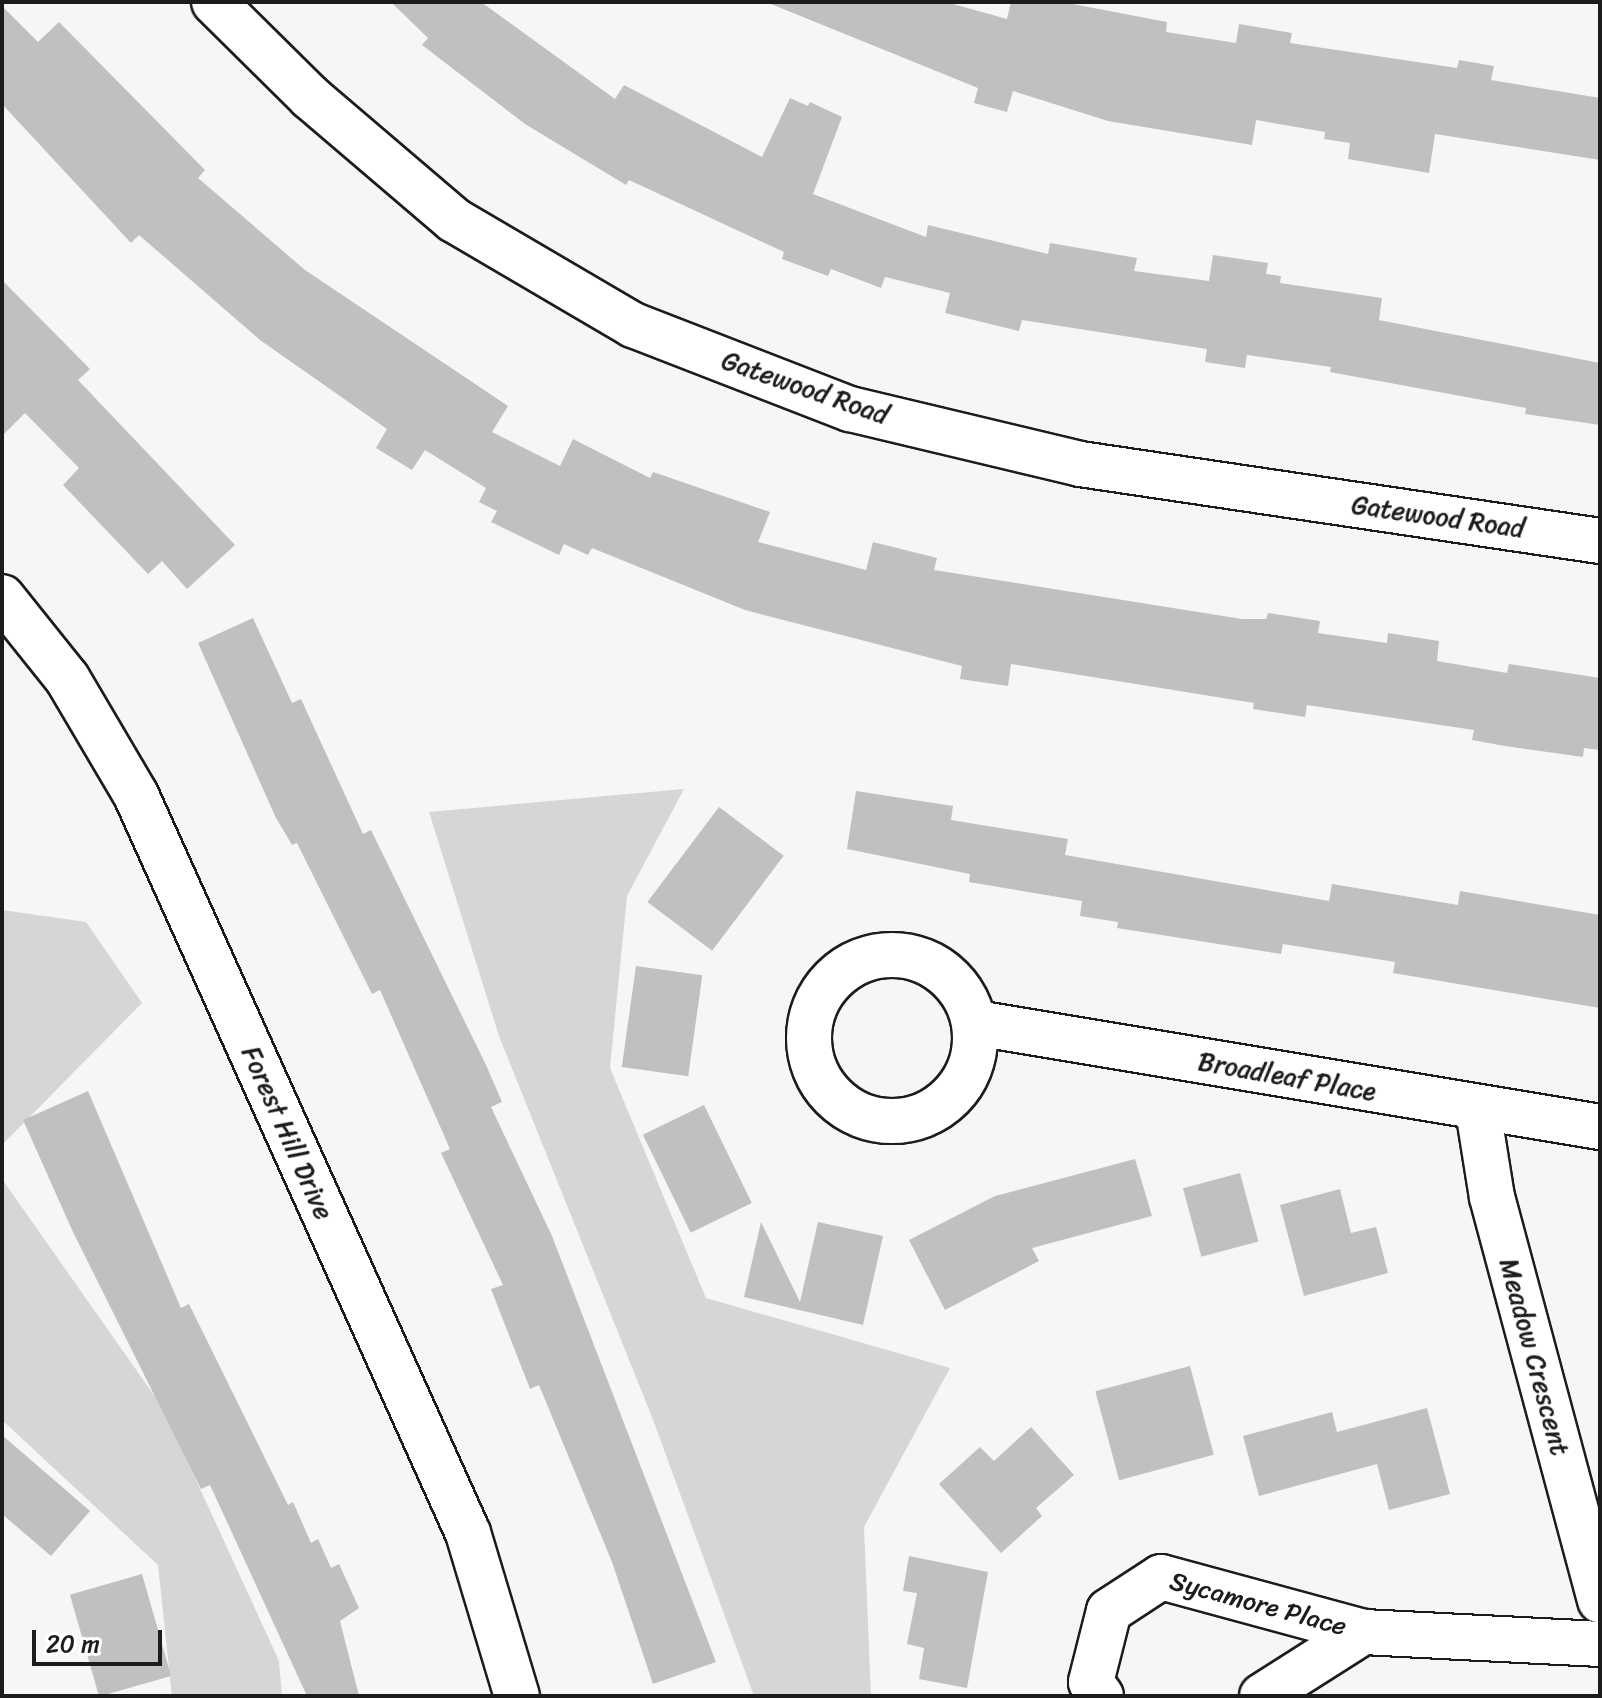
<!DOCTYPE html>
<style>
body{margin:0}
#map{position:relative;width:1602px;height:1698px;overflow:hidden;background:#f6f6f6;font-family:Sriracha,sans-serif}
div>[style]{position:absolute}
.green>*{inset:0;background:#d6d6d6}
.building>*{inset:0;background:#c0c0c0;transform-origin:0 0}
.roads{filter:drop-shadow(2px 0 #1c1c1c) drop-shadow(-2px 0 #1c1c1c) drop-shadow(0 2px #1c1c1c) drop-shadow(0 -2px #1c1c1c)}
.street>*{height:44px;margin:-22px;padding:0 22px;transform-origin:22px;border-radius:22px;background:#fff}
.street>.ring{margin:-22px;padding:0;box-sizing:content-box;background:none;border:44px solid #fff;border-radius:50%}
span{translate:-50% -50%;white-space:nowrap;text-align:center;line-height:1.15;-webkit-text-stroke:8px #fff;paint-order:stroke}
.street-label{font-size:26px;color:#1c1c1c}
.frame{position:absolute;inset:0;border:4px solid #1c1c1c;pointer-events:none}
.scale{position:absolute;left:32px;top:1630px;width:130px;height:36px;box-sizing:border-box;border:4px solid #1c1c1c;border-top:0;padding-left:10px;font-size:24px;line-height:28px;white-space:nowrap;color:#1c1c1c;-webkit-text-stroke:6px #fff;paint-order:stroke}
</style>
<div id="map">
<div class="green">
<div style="clip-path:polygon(684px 789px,627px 896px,610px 1068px,706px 1298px,950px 1368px,864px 1527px,871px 1696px,754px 1696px,652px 1417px,499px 1036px,429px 812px)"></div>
<div style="clip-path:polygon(2px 910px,86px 922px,142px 1003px,2px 1145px)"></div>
<div style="clip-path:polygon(2px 1179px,163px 1408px,279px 1661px,282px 1696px,172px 1696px,158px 1565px,2px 1420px)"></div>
</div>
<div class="building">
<div style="clip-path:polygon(391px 2px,481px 2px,615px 99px,624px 85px,762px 157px,790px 98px,808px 106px,810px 102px,842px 117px,813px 194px,926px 237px,928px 225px,1048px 254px,1050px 243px,1137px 258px,1134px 271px,1209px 281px,1213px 255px,1268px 263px,1266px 274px,1281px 276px,1280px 283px,1382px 298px,1379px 320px,1600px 363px,1600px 425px,1525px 414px,1526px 408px,1330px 372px,1331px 367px,1247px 355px,1245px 368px,1205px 362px,1207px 349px,1022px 320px,1019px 331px,945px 313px,950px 293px,885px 277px,881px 288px,831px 269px,828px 276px,782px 259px,784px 252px,629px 180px,626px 185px,525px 124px,422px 45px,428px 38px)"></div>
<div style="clip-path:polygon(766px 2px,946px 2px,1007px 19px,1011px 2px,1062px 2px,1167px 22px,1166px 32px,1236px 43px,1239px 24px,1292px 33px,1290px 43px,1457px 68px,1459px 60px,1494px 66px,1491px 80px,1600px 98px,1600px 160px,1435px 134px,1429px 173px,1348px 159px,1350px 143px,1324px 139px,1325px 132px,1256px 120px,1252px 145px,1108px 121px,1013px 91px,1007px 112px,974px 103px,978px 88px)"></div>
<div style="clip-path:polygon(2px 6px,38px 42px,59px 22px,205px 170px,198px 178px,305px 270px,508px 406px,492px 432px,560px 466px,573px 439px,650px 478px,653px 472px,770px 512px,758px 542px,866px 570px,873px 542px,937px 558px,934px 570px,1242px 619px,1266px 619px,1268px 613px,1320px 621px,1318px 633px,1387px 643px,1388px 633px,1439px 641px,1437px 661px,1507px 673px,1509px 664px,1600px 678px,1600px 750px,1584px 748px,1583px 757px,1505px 746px,1472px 740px,1474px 730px,1307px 705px,1305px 717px,1253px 709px,1254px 703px,1011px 664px,1008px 686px,960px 679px,962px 666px,745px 610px,592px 548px,588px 555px,564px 544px,559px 555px,491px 522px,497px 511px,479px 502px,486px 488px,425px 450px,412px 470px,376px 448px,387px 429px,260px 340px,139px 235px,131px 243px,2px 104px)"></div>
<div style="clip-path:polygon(2px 280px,90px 369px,78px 380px,235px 545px,187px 589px,162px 561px,148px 574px,63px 485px,79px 468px,25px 413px,2px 436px)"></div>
<div style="clip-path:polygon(253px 618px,292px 703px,301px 699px,363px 834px,371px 830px,486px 1065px,502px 1102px,491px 1107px,552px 1236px,716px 1662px,653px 1684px,612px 1562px,539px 1385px,530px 1389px,491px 1289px,503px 1285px,441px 1153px,450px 1149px,380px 990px,372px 994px,297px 843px,292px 845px,276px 818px,198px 643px)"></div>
<div style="clip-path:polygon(856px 791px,953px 806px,951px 820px,1068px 839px,1065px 855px,1329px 901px,1332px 884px,1458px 905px,1460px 891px,1600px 915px,1600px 1008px,1393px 973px,1395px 962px,1283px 944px,1281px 954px,1117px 928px,1118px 922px,1080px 916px,1082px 901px,969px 882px,970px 874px,847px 849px)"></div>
<div style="left:719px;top:807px;width:81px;height:119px;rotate:37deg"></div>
<div style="left:636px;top:966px;width:67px;height:102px;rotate:8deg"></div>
<div style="clip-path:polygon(88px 1091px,181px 1308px,189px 1304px,288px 1505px,293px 1502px,311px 1543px,318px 1539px,331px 1568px,339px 1564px,359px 1608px,340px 1621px,359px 1696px,307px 1696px,210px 1485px,201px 1489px,73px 1232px,23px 1120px)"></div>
<div style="left:704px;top:1105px;width:109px;height:68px;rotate:64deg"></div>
<div style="clip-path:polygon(1135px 1159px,1152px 1216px,1032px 1248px,1039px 1261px,945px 1310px,909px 1240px,995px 1196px)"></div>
<div style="left:1240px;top:1173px;width:71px;height:59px;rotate:75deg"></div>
<div style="clip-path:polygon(1340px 1189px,1351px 1233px,1376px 1227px,1388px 1273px,1304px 1296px,1280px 1205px)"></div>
<div style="clip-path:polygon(761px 1222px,800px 1302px,818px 1222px,883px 1236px,863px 1325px,744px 1297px)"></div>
<div style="left:1190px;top:1366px;width:92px;height:98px;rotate:75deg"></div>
<div style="clip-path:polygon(1427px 1408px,1450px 1494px,1389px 1510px,1377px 1464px,1259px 1496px,1243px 1436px,1332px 1412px,1337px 1432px)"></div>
<div style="clip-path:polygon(1031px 1427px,1074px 1475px,1036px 1508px,1042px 1516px,1001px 1553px,939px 1484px,980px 1447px,994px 1461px)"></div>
<div style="clip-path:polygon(2px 1435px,90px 1511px,51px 1556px,2px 1514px)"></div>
<div style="clip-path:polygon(909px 1556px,988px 1572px,967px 1688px,919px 1679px,924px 1648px,907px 1644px,917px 1593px,903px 1591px)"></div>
<div style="left:142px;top:1574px;width:106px;height:75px;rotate:74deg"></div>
</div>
<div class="roads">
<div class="street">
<div style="left:214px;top:2px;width:135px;rotate:44.7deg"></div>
<div style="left:310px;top:97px;width:189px;rotate:40.5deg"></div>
<div style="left:454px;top:220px;width:208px;rotate:30.4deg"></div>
<div style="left:633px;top:325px;width:233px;rotate:21.2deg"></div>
<div style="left:850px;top:409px;width:236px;rotate:13.4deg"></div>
<div style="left:1080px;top:464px;width:526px;rotate:8.42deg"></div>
<div style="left:2px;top:597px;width:104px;rotate:51.3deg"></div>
<div style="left:67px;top:678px;width:136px;rotate:59.5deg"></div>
<div style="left:136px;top:795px;width:809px;rotate:65.78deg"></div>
<div style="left:468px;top:1533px;width:170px;rotate:73.3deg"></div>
<div class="ring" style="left:809px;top:955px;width:122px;height:122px"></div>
<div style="left:976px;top:1023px;width:633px;rotate:9.46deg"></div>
<div style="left:1478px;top:1110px;width:88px;rotate:80.9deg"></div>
<div style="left:1492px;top:1197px;width:418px;rotate:75deg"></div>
<div style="left:1101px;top:1696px;width:17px;rotate:-126deg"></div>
<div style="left:1091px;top:1682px;width:73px;rotate:-75.8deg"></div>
<div style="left:1109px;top:1611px;width:62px;rotate:-33.2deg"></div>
<div style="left:1161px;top:1577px;width:209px;rotate:15.2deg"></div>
<div style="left:1363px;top:1632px;width:237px;rotate:2.9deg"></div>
<div style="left:1262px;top:1696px;width:120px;rotate:-32.4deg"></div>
</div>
</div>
<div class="street-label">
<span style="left:805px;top:388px;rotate:19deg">Gatewood Road</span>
<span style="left:1438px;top:517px;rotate:8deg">Gatewood Road</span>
<span style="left:1287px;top:1077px;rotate:10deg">Broadleaf Place</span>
<span style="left:287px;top:1133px;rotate:66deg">Forest Hill Drive</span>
<span style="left:1534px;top:1357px;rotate:75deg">Meadow Crescent</span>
<span style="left:1258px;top:1604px;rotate:15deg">Sycamore Place</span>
</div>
<div class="frame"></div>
<div class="scale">20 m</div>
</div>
